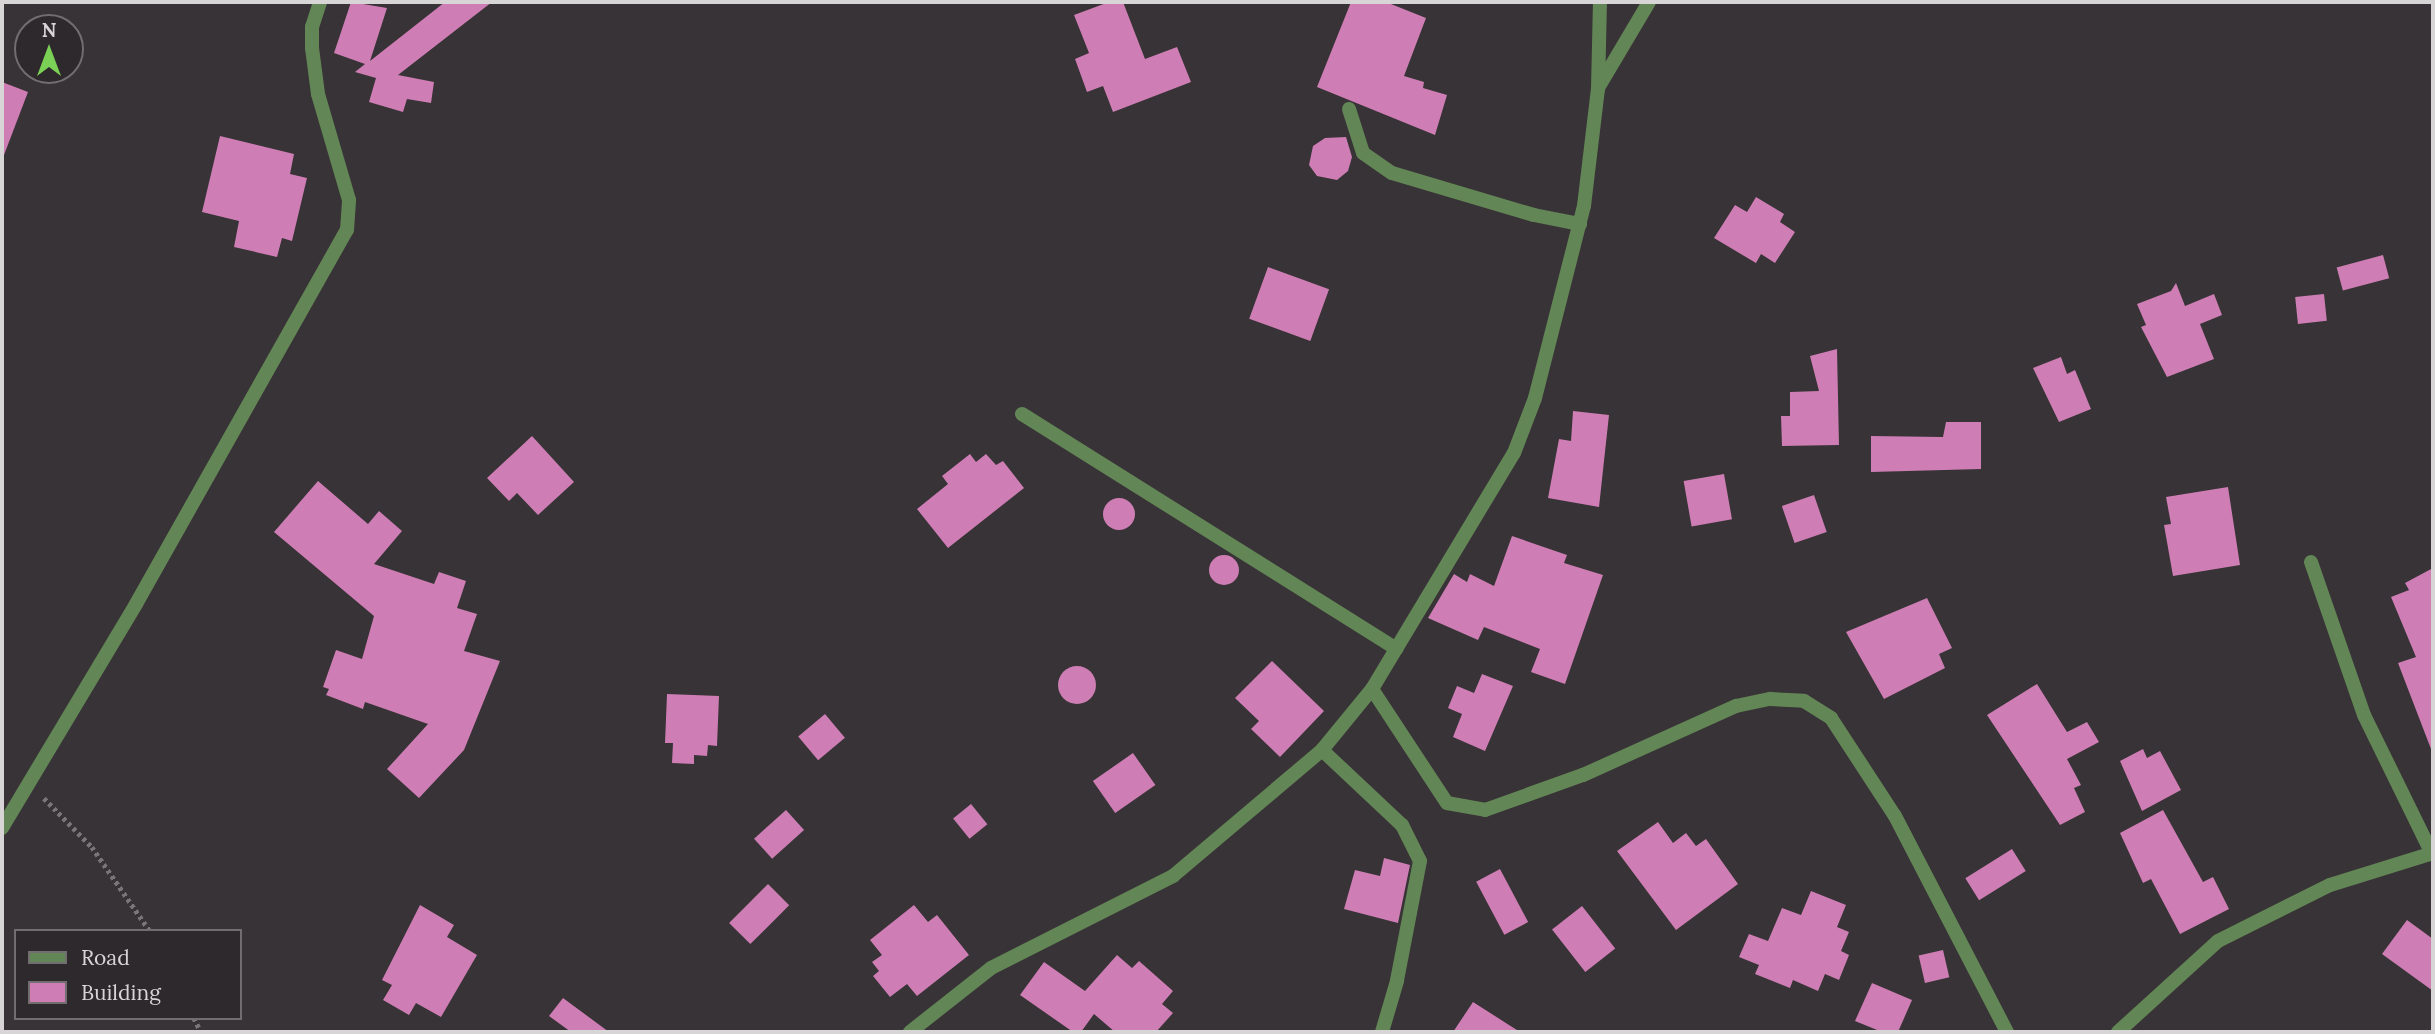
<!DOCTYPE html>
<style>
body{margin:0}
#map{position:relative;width:2435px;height:1034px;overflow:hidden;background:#383336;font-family:Lora,serif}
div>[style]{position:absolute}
.building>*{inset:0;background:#ce7eb4;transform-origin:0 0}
.round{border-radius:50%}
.path>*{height:4.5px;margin-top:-2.25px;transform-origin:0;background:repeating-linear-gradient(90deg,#7a7578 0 3.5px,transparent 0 7px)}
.lane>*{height:14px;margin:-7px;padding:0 7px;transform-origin:7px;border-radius:7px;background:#638656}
.street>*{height:14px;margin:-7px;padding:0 7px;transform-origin:7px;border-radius:7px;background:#638656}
span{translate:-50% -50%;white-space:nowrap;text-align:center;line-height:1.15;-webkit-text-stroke:7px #2e292c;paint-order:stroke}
.frame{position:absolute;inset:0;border:4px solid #d8d5d7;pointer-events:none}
.legend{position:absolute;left:14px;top:929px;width:228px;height:91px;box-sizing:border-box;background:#2e292c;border:2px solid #726e70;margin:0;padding:9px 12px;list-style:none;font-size:21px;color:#d8d5d7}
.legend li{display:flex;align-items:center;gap:14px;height:35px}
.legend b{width:35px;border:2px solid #726e70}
.north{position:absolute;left:14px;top:14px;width:70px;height:70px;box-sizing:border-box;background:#2e292c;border:2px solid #726e70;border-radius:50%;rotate:0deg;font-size:19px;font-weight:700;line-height:28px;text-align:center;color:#d8d5d7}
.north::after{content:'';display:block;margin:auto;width:24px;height:32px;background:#7bd156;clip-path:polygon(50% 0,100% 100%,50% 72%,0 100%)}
</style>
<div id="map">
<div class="building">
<div style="clip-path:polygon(351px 2px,387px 8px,370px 61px,445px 2px,492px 2px,398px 75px,434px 82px,431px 103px,407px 99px,403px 112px,369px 102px,376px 78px,355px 72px,365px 64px,334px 53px)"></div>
<div style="clip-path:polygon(1109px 2px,1123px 2px,1145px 59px,1177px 47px,1191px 82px,1113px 112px,1103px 86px,1087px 92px,1075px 59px,1089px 53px,1074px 15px)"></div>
<div style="clip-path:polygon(1351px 2px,1386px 2px,1426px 18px,1404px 76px,1424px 82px,1423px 88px,1447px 95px,1435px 135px,1317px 87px)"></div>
<div style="clip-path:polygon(2px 82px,28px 92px,4px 155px,2px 155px)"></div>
<div style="clip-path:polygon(220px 136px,294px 154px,290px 174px,307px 178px,292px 241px,282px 238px,277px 257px,234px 247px,239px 221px,202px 212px)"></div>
<div style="clip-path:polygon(1346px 137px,1352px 157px,1348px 171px,1337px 180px,1317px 176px,1309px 165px,1313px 146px,1325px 138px)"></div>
<div style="clip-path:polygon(1756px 197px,1784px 214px,1780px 222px,1795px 232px,1775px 263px,1761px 254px,1756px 263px,1714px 238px,1735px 205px,1747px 212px)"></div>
<div style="left:2383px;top:255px;width:24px;height:48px;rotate:75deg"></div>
<div style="left:1268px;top:267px;width:65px;height:55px;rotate:20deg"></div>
<div style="clip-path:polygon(2176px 283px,2185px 306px,2214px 294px,2222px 315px,2200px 324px,2214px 359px,2167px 377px,2141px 327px,2146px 325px,2137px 304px,2171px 291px)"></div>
<div style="left:2324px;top:294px;width:27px;height:29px;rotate:84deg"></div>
<div style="clip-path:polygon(1837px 349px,1839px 445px,1782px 446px,1781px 416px,1790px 416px,1790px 392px,1819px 391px,1810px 356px)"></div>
<div style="clip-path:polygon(2061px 357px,2067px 374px,2075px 370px,2091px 409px,2059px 422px,2033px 368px)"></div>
<div style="clip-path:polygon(1573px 411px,1609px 415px,1599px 507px,1548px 498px,1559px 439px,1571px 441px)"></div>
<div style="clip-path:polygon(1946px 422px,1981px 422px,1981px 469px,1871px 472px,1871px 436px,1943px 437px)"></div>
<div style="clip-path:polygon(532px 436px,574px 482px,538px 515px,517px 493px,509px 501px,487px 478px)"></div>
<div style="clip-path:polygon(970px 454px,976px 462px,986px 454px,996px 465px,1003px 461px,1024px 488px,948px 548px,917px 509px,948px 484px,942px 476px)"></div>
<div style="left:1724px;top:474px;width:46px;height:41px;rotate:80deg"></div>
<div style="clip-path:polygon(318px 481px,368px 524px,379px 511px,402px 531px,374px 564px,434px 584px,439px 572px,466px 581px,457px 608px,477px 614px,464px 651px,500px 661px,464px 750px,419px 798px,387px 769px,428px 724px,365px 702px,363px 709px,326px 695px,329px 689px,323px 687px,336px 650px,362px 659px,374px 616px,274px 532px)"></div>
<div style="clip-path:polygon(2228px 487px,2240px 565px,2173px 576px,2164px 525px,2171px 524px,2166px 497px)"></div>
<div style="left:1814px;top:495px;width:39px;height:34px;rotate:71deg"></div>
<div class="round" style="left:1103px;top:498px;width:32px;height:32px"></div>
<div style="clip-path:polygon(1512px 536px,1567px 555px,1564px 563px,1603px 575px,1565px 684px,1531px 672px,1540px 649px,1484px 627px,1478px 640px,1428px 618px,1454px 574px,1467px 582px,1470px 574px,1494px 586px)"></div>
<div class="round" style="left:1209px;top:555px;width:30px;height:30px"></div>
<div style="clip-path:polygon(2433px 568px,2433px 749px,2431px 749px,2398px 663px,2416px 657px,2391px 597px,2409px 590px,2405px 583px)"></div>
<div style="clip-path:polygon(1927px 598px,1952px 648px,1939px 654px,1945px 668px,1884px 699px,1846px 632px)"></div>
<div style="clip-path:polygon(1272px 661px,1324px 711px,1280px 757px,1251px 729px,1259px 721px,1235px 698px)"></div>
<div class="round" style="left:1058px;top:666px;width:38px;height:38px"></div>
<div style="clip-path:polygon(1482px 674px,1513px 686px,1485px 751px,1453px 737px,1462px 714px,1448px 708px,1457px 686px,1474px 693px)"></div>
<div style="clip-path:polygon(2037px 684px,2067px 732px,2087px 722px,2099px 742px,2067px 759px,2081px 785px,2074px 788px,2085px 812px,2060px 825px,1987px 715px)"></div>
<div style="clip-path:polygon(667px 694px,719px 696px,717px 746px,708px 745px,707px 756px,694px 755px,694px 764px,672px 763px,673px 743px,665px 743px)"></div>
<div style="left:825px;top:714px;width:31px;height:35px;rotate:50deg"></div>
<div style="clip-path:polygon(2143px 749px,2147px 758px,2160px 751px,2181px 790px,2142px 811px,2120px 761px)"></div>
<div style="left:1133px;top:753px;width:39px;height:49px;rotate:55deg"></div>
<div style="left:971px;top:804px;width:26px;height:23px;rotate:51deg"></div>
<div style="left:786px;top:810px;width:27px;height:43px;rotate:48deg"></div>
<div style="clip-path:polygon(2163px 810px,2203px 882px,2213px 877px,2229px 909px,2180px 934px,2151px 879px,2143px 883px,2120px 833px)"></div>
<div style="clip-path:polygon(1658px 822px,1673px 843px,1686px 833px,1696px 846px,1706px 839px,1738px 884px,1676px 930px,1617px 851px)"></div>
<div style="left:2012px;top:849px;width:26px;height:55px;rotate:58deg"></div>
<div style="clip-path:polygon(1384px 858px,1410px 865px,1398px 923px,1344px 909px,1355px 870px,1380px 876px)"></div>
<div style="left:1500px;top:869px;width:60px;height:27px;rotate:62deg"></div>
<div style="left:768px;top:884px;width:30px;height:55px;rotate:45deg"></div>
<div style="clip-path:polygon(1811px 891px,1846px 905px,1837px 927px,1849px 932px,1841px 951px,1849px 955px,1839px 980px,1825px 974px,1818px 991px,1793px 980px,1790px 988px,1755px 974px,1759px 965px,1739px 957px,1749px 934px,1768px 941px,1782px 908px,1801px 915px)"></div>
<div style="clip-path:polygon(420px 905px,454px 925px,447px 937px,477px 955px,441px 1017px,416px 1003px,409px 1015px,383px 1000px,392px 985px,382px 980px)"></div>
<div style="clip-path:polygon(914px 905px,928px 922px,937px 915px,969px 955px,917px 996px,907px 984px,890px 997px,873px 976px,879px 971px,872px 962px,882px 955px,870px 940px)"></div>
<div style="left:1582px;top:906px;width:54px;height:38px;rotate:52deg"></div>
<div style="clip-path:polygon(2407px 920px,2433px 939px,2433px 991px,2382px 954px)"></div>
<div style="left:1943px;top:950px;width:28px;height:25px;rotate:77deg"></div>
<div style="clip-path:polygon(1117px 955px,1132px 968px,1139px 961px,1173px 991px,1162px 1004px,1173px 1013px,1156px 1032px,1115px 1032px,1094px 1014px,1081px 1032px,1073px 1032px,1020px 995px,1044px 962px,1085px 991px)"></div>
<div style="clip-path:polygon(1872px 983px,1912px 1000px,1898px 1032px,1882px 1032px,1855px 1021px)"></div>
<div style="clip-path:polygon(563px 998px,609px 1032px,571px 1032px,549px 1016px)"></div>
<div style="clip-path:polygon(1473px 1002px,1520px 1032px,1453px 1032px)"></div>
</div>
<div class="path">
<div style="left:44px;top:798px;width:69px;rotate:45.6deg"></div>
<div style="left:92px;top:847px;width:102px;rotate:55.4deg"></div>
<div style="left:194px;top:1018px;width:16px;rotate:63deg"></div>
</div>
<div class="lane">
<div style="left:2311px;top:562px;width:162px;rotate:70.9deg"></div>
<div style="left:2364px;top:715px;width:155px;rotate:63.9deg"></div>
</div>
<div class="street">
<div style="left:1598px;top:88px;width:100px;rotate:-59.3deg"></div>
<div style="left:1349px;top:109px;width:46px;rotate:72.3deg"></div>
<div style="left:1363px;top:153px;width:35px;rotate:35deg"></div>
<div style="left:1392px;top:173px;width:148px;rotate:16.5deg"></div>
<div style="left:1534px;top:215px;width:47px;rotate:11.1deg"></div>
<div style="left:1022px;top:414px;width:442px;rotate:32.1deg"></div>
<div style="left:1372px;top:689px;width:136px;rotate:56.7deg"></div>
<div style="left:1447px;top:803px;width:39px;rotate:10deg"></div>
<div style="left:1485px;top:810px;width:104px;rotate:-19.7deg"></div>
<div style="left:1583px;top:775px;width:168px;rotate:-24.3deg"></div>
<div style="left:1736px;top:706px;width:35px;rotate:-12deg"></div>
<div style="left:1770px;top:699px;width:34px;rotate:3deg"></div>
<div style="left:1804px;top:701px;width:32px;rotate:32deg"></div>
<div style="left:1831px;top:718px;width:117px;rotate:56.9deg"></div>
<div style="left:1895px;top:816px;width:243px;rotate:62.6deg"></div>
<div style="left:1322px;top:750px;width:110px;rotate:43.2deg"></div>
<div style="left:1402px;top:825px;width:40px;rotate:63.4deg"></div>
<div style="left:1420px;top:861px;width:122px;rotate:100.9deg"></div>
<div style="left:1397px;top:981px;width:53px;rotate:106.4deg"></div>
<div style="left:2px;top:828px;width:261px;rotate:-59.1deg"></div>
<div style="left:136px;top:604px;width:429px;rotate:-60.6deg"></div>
<div style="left:347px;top:230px;width:30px;rotate:-86deg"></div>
<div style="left:349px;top:200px;width:110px;rotate:-106.3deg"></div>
<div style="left:318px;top:94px;width:46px;rotate:-97.4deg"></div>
<div style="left:312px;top:48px;width:21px;rotate:-90deg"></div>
<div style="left:312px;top:27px;width:26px;rotate:-72deg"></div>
<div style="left:910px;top:1032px;width:103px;rotate:-38.3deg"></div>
<div style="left:991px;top:968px;width:204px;rotate:-26.8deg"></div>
<div style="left:1173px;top:876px;width:195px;rotate:-40.2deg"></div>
<div style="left:1322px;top:750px;width:79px;rotate:-50.7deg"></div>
<div style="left:1372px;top:689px;width:275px;rotate:-59deg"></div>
<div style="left:1514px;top:453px;width:59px;rotate:-69.1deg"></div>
<div style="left:1535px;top:398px;width:198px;rotate:-75.7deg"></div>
<div style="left:1584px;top:206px;width:118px;rotate:-83.2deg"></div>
<div style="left:1598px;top:89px;width:87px;rotate:-88.7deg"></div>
<div style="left:2118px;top:1032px;width:135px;rotate:-42.3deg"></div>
<div style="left:2218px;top:941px;width:125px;rotate:-26.6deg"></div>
<div style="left:2330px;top:885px;width:108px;rotate:-17.3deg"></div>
</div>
<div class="frame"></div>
<ul class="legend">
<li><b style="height:9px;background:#638656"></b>Road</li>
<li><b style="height:19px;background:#ce7eb4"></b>Building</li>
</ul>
<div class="north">N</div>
</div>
